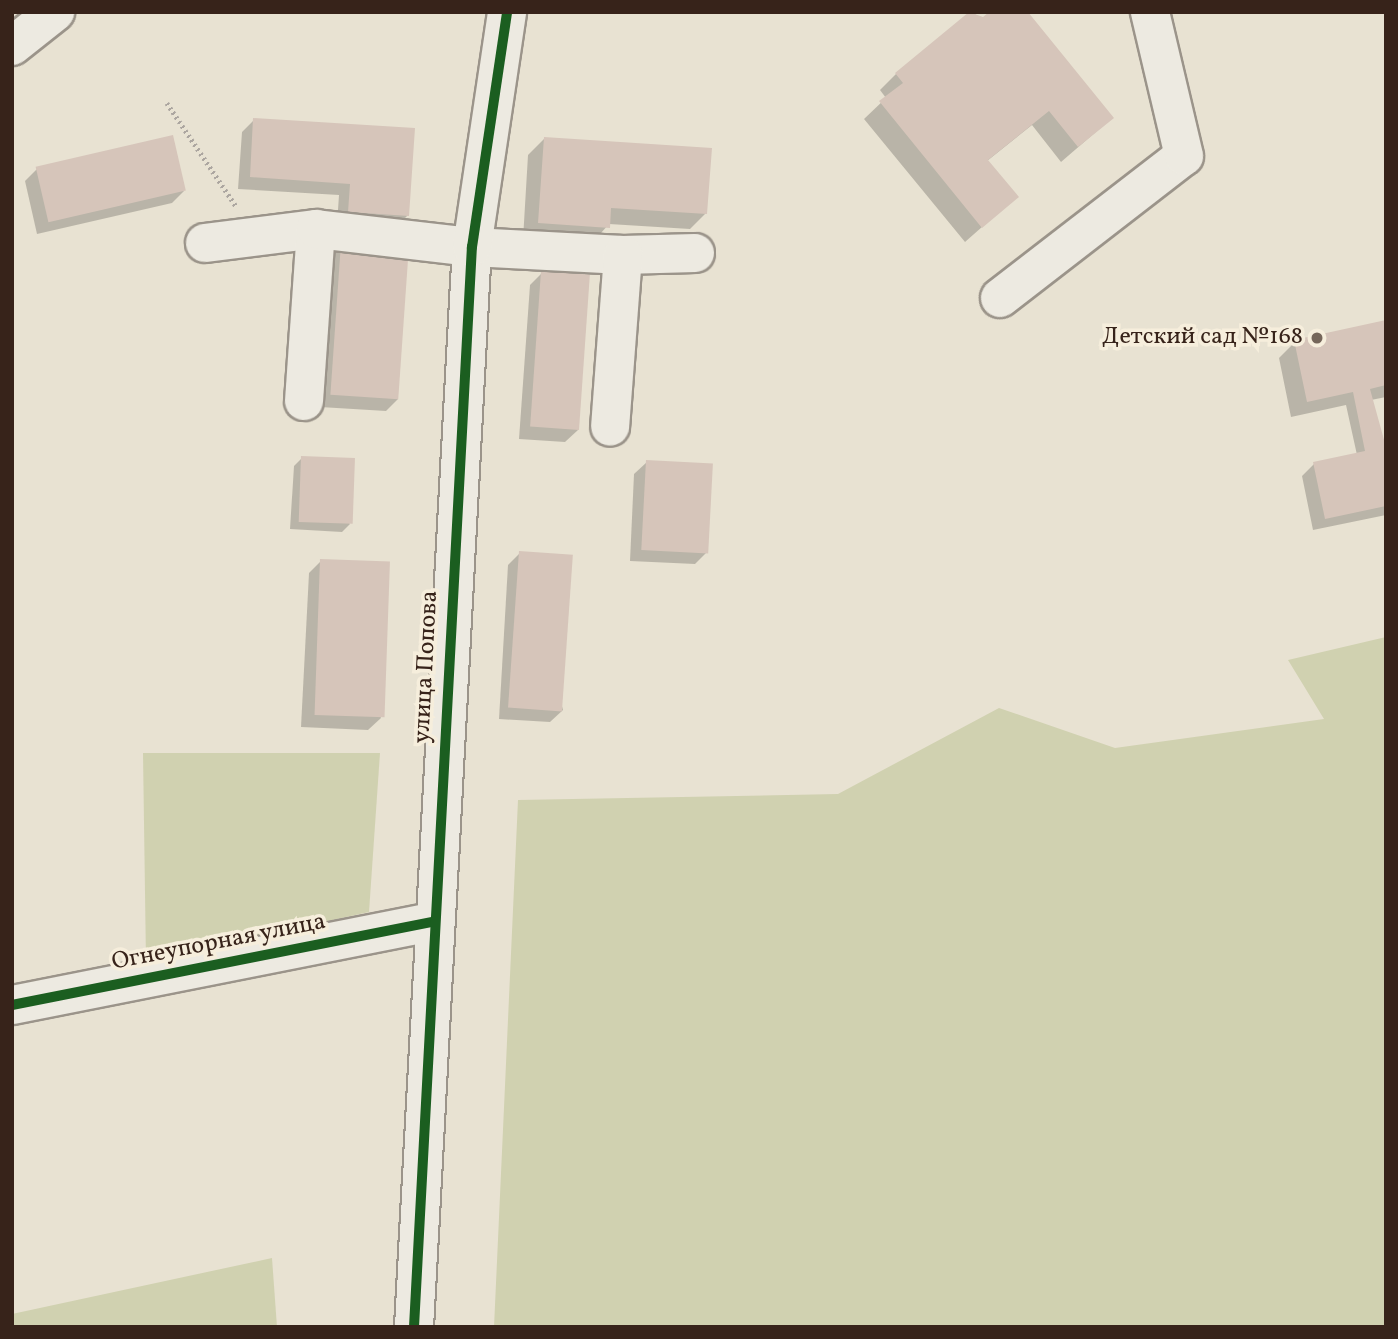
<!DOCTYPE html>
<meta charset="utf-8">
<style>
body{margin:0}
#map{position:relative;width:1398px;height:1339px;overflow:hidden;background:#e8e2d2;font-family:Vollkorn,serif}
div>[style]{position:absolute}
.green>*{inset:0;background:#d0d1b0}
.shadow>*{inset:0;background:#0003}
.building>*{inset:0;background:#d6c5ba;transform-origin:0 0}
.path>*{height:4.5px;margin-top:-2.25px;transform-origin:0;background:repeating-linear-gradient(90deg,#aca6a0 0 2px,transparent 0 5.5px)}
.roads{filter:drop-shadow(2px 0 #9b948a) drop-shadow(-2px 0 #9b948a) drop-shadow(0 2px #9b948a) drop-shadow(0 -2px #9b948a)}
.minor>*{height:38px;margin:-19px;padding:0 19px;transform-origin:19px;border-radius:19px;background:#edeae1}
.cycleway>*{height:10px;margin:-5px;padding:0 5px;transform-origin:5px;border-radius:5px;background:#1b5e20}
.dots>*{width:19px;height:19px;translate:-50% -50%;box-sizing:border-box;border:4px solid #f6eedc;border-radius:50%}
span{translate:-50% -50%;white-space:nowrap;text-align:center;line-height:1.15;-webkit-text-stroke:7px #f6eedc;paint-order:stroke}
.poi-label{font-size:24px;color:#37231a}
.right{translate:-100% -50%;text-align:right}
.street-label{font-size:24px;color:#37231a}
.frame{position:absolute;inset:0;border:14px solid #37231a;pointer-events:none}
</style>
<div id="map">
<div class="green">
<div style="clip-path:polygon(1386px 637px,1386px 1327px,494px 1327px,518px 800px,838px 794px,999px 708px,1115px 748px,1324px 719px,1288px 660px)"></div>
<div style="clip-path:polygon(143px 753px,380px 753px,369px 912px,146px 961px)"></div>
<div style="clip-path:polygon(272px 1258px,277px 1327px,12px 1327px,12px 1314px)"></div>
</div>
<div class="shadow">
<div style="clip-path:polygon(972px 12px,1112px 118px,1061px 162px,1032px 125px,987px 161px,1016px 197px,965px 242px,864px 119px,886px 98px,880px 90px,896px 74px)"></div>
<div style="clip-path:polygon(254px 120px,408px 215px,396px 227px,337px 224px,339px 195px,238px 189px,242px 132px)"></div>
<div style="clip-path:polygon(544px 139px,706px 213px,690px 229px,609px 224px,592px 243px,523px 239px,528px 155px)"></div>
<div style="clip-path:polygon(37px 169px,184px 191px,172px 203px,37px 234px,25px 181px)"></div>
<div style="clip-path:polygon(342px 245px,398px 399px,386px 411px,320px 407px,330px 257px)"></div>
<div style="clip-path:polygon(542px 273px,578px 430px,565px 442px,519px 439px,530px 285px)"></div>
<div style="clip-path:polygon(1386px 322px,1386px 397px,1371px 400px,1386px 448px,1386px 515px,1313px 530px,1302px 476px,1314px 464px,1357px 455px,1346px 405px,1291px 417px,1279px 358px,1295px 342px)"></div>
<div style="clip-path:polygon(302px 458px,350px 524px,342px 532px,290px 529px,294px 466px)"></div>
<div style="clip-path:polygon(647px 462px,707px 552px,695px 564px,630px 561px,634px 474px)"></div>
<div style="clip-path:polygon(520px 553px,563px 710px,550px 722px,499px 719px,508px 565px)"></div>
<div style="clip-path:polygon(321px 561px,381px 718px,368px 730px,301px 727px,309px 573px)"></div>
</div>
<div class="building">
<div style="clip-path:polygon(969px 12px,983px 17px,989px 12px,1028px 12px,1114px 118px,1078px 147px,1049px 111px,988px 160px,1019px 197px,982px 228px,879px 101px,903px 83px,895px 73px)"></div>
<div style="clip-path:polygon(253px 118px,415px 128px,409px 216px,348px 212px,350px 184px,250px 177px)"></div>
<div style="left:173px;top:135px;width:57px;height:141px;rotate:77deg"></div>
<div style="clip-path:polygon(544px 137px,712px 148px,707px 214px,611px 208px,610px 228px,538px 223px)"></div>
<div style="left:341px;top:243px;width:68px;height:152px;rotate:4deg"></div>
<div style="left:541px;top:271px;width:49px;height:156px;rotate:4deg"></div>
<div style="clip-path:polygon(1386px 320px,1386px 385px,1370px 389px,1386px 447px,1386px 506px,1325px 519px,1313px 462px,1365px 451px,1353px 392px,1307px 402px,1294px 340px)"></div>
<div style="left:301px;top:456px;width:54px;height:66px;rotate:2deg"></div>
<div style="left:646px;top:460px;width:67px;height:90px;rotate:3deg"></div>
<div style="left:519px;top:551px;width:54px;height:157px;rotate:4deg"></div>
<div style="left:320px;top:559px;width:70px;height:156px;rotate:2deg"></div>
</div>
<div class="path">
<div style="left:167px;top:103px;width:124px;rotate:56.2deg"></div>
</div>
<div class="roads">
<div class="minor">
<div style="left:12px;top:46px;width:55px;rotate:-38.3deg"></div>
<div style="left:205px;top:243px;width:112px;rotate:-7.2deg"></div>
<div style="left:623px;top:255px;width:72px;rotate:-1.6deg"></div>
<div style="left:1000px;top:298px;width:232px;rotate:-37.7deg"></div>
<div style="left:1184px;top:156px;width:148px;rotate:-103.3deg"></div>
<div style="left:304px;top:401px;width:172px;rotate:-86deg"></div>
<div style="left:316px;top:229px;width:157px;rotate:6.6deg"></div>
<div style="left:472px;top:247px;width:151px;rotate:3deg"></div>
<div style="left:623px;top:255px;width:172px;rotate:94.3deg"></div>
<div style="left:12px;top:1005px;width:431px;rotate:-11.2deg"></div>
<div style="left:414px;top:1327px;width:1082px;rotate:-86.93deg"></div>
<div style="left:472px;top:247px;width:238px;rotate:-81.5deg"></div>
</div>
</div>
<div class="cycleway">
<div style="left:12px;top:1005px;width:431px;rotate:-11.2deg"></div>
<div style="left:414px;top:1327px;width:1082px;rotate:-86.93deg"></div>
<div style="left:472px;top:247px;width:238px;rotate:-81.5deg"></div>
</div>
<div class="dots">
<div style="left:1317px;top:338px;background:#75665a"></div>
</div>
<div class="poi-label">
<span class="right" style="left:1303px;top:338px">Детский сад №168</span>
</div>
<div class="street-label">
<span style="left:427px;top:667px;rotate:-87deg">улица Попова</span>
<span style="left:219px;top:943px;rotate:-11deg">Огнеупорная улица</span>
</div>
<div class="frame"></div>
</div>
